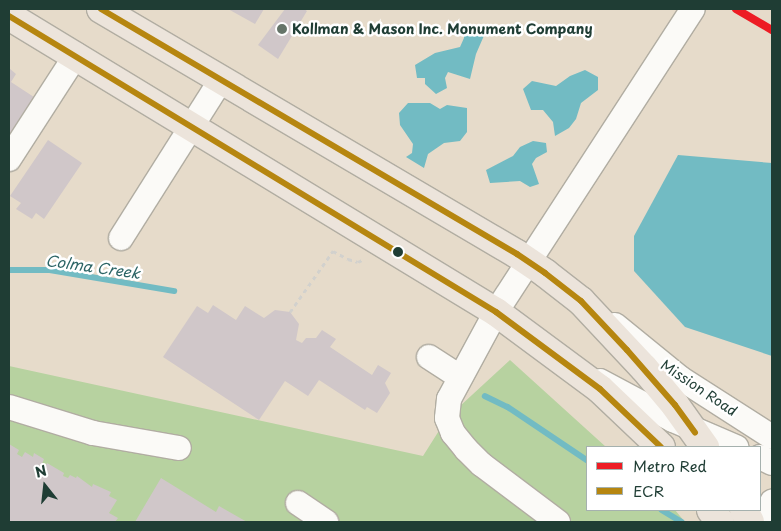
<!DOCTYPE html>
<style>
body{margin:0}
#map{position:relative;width:781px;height:531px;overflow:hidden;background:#e6dbca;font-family:"Playpen Sans",sans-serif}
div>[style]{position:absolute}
.green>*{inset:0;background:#b7d2a0}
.water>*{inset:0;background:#72bbc3}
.stream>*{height:5.5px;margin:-2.75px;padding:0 2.75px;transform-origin:2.75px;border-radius:2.75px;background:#72bbc3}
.building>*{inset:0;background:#d0c7c9}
.path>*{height:3px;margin-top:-1.5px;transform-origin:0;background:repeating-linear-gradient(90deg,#d2d1cd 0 4px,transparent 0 8px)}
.roads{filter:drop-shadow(1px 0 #b1ada2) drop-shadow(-1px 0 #b1ada2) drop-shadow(0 1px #b1ada2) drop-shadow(0 -1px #b1ada2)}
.minor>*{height:24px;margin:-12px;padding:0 12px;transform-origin:12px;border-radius:12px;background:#fbfaf7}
.major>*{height:28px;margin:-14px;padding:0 14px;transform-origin:14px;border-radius:14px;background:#ece4db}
.bus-1>*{height:6px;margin:-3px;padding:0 3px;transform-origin:3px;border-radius:3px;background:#b68610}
.metro-1>*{height:8px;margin:-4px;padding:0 4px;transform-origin:4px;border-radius:4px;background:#ed1c24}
.dots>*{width:14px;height:14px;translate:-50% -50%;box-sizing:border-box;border:2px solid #fff;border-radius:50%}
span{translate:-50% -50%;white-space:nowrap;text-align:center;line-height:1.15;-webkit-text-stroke:5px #fff;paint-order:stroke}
.poi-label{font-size:14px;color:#1f3d34;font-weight:700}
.left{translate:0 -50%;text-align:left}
.street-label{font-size:14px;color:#1f3d34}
.water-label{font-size:15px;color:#2b6465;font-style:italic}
.frame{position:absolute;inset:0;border:10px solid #1f3d34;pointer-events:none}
.legend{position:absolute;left:586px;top:446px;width:175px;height:65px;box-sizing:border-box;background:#fff;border:1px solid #a5b1ae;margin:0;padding:6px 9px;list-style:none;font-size:15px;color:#1f3d34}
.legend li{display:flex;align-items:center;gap:10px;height:25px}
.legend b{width:25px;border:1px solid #a5b1ae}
.north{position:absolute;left:20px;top:461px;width:50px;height:50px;-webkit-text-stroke:4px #fff;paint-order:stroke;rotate:344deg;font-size:14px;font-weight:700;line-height:20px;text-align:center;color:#1f3d34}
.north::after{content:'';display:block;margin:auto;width:18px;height:22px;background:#1f3d34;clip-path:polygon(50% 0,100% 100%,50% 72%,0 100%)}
</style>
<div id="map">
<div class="green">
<div style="clip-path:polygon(510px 360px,606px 447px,587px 447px,587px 510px,675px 510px,685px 522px,9px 522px,9px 366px,423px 456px,447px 418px)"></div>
</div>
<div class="water">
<div style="clip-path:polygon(464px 28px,475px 28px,486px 31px,476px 54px,470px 79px,448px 72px,445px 78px,447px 88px,436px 94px,425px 84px,425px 78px,417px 78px,415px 65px,435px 53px,460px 47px,464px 38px)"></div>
<div style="clip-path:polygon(585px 70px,598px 77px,598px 90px,581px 103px,576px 119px,569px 128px,555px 136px,553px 122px,543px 110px,531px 110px,523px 89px,532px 81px,556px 86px,570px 76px)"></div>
<div style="clip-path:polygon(408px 103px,430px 103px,440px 109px,447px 105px,467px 108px,467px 132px,460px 141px,444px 143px,428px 154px,424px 168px,406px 157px,412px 153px,413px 144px,400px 125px,399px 113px)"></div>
<div style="clip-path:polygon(533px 141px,546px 143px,547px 152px,536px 158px,532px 164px,539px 184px,530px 187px,520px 181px,490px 183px,486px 170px,513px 156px,520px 147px)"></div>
<div style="clip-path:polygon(678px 155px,772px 163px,772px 356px,685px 327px,634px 271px,634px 236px)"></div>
</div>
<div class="stream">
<div style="left:9px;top:270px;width:41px"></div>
<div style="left:50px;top:270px;width:126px;rotate:9.6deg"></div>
<div style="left:485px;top:396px;width:25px;rotate:26deg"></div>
<div style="left:508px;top:407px;width:95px;rotate:33.9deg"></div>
<div style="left:662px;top:510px;width:23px;rotate:31deg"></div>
</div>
<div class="building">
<div style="clip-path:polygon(228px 9px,264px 9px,255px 24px)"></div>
<div style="clip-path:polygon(285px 9px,304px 9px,307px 11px,278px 59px,258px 45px)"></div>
<div style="clip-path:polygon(9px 68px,16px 74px,11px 82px,40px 101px,9px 148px)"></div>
<div style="clip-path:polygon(48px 140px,82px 163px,44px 219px,36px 213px,32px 219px,16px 209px,21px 203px,10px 196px)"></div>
<div style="clip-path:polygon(213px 305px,236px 320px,245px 306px,264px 318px,275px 310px,290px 312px,299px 324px,296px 340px,302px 343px,306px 338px,316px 338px,322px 330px,336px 339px,330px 347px,372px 375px,378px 365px,391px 373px,385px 383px,390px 393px,377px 413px,367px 407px,365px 410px,319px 380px,308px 396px,285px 381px,259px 420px,163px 357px,197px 306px,208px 313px)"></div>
<div style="clip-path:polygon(9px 444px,19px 450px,17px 454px,22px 457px,25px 452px,33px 457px,34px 453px,44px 459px,42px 464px,45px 467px,47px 463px,64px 473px,63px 476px,68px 478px,70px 475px,76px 478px,77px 476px,92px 487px,93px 484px,111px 492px,109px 496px,117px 500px,109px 513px,118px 518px,115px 522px,9px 522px)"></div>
<div style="clip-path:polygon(161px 478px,216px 512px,219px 506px,247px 522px,135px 522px)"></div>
</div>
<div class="path">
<div style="left:290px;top:312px;width:75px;rotate:-54.8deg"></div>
<div style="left:333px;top:251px;width:17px;rotate:28deg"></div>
<div style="left:348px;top:259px;width:10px;rotate:17deg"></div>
<div style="left:358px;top:262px;width:7px;rotate:-27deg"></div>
</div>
<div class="roads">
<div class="minor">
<div style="left:9px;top:159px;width:124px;rotate:-57.2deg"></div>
<div style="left:121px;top:238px;width:187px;rotate:-57.7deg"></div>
<div style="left:615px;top:325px;width:84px;rotate:39.2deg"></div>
<div style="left:680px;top:378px;width:109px;rotate:32.7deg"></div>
<div style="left:429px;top:357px;width:37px;rotate:33deg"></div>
<div style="left:600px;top:381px;width:83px;rotate:28.1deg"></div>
<div style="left:673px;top:420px;width:69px;rotate:23.2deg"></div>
<div style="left:9px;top:407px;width:88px;rotate:17.2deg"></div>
<div style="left:93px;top:433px;width:87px;rotate:9.9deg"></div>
<div style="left:760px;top:457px;width:13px;rotate:27deg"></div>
<div style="left:298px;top:503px;width:34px;rotate:34deg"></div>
<div style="left:558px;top:522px;width:96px;rotate:-143deg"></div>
<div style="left:481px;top:464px;width:21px;rotate:-135deg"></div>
<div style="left:466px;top:449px;width:21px;rotate:-129deg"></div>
<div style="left:453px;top:433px;width:16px;rotate:-112deg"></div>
<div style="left:447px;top:418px;width:19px;rotate:-84deg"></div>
<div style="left:449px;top:399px;width:99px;rotate:-61.6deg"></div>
<div style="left:496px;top:312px;width:361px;rotate:-57deg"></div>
<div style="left:764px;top:522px;width:22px;rotate:-68deg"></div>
</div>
<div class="major">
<div style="left:101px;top:9px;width:483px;rotate:30.5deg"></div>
<div style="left:517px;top:254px;width:34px;rotate:34deg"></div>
<div style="left:545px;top:273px;width:46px;rotate:37.9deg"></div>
<div style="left:581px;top:301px;width:92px;rotate:46.8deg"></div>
<div style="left:644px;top:368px;width:48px;rotate:50deg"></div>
<div style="left:675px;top:405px;width:52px;rotate:54.5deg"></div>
<div style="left:9px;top:16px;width:570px;rotate:31.29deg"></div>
<div style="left:496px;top:312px;width:129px;rotate:36.5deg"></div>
<div style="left:600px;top:389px;width:84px;rotate:43.6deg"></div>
<div style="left:711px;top:510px;width:15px;rotate:53deg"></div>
<div style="left:744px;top:510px;width:13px;rotate:63deg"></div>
</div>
</div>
<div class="bus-1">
<div style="left:101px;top:9px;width:483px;rotate:30.5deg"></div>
<div style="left:517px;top:254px;width:34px;rotate:34deg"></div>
<div style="left:545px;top:273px;width:46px;rotate:37.9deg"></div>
<div style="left:581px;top:301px;width:67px;rotate:46.8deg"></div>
<div style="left:627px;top:350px;width:73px;rotate:48.9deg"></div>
<div style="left:675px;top:405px;width:34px;rotate:54deg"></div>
<div style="left:9px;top:16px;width:570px;rotate:31.29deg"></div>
<div style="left:496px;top:312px;width:129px;rotate:36.5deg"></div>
<div style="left:600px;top:389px;width:84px;rotate:43.6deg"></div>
</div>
<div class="metro-1">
<div style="left:736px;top:9px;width:42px;rotate:30.3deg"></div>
</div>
<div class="dots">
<div style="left:282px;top:29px;background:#657468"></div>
<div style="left:398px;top:252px;background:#1f3d34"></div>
</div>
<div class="poi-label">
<span class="left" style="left:292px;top:29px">Kollman &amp; Mason Inc. Monument Company</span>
</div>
<div class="street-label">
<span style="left:699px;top:388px;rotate:34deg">Mission Road</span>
</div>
<div class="water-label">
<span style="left:93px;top:266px;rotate:8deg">Colma Creek</span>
</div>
<div class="frame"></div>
<ul class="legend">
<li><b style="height:6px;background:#ed1c24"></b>Metro Red</li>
<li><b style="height:6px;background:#b68610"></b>ECR</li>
</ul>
<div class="north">N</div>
</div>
